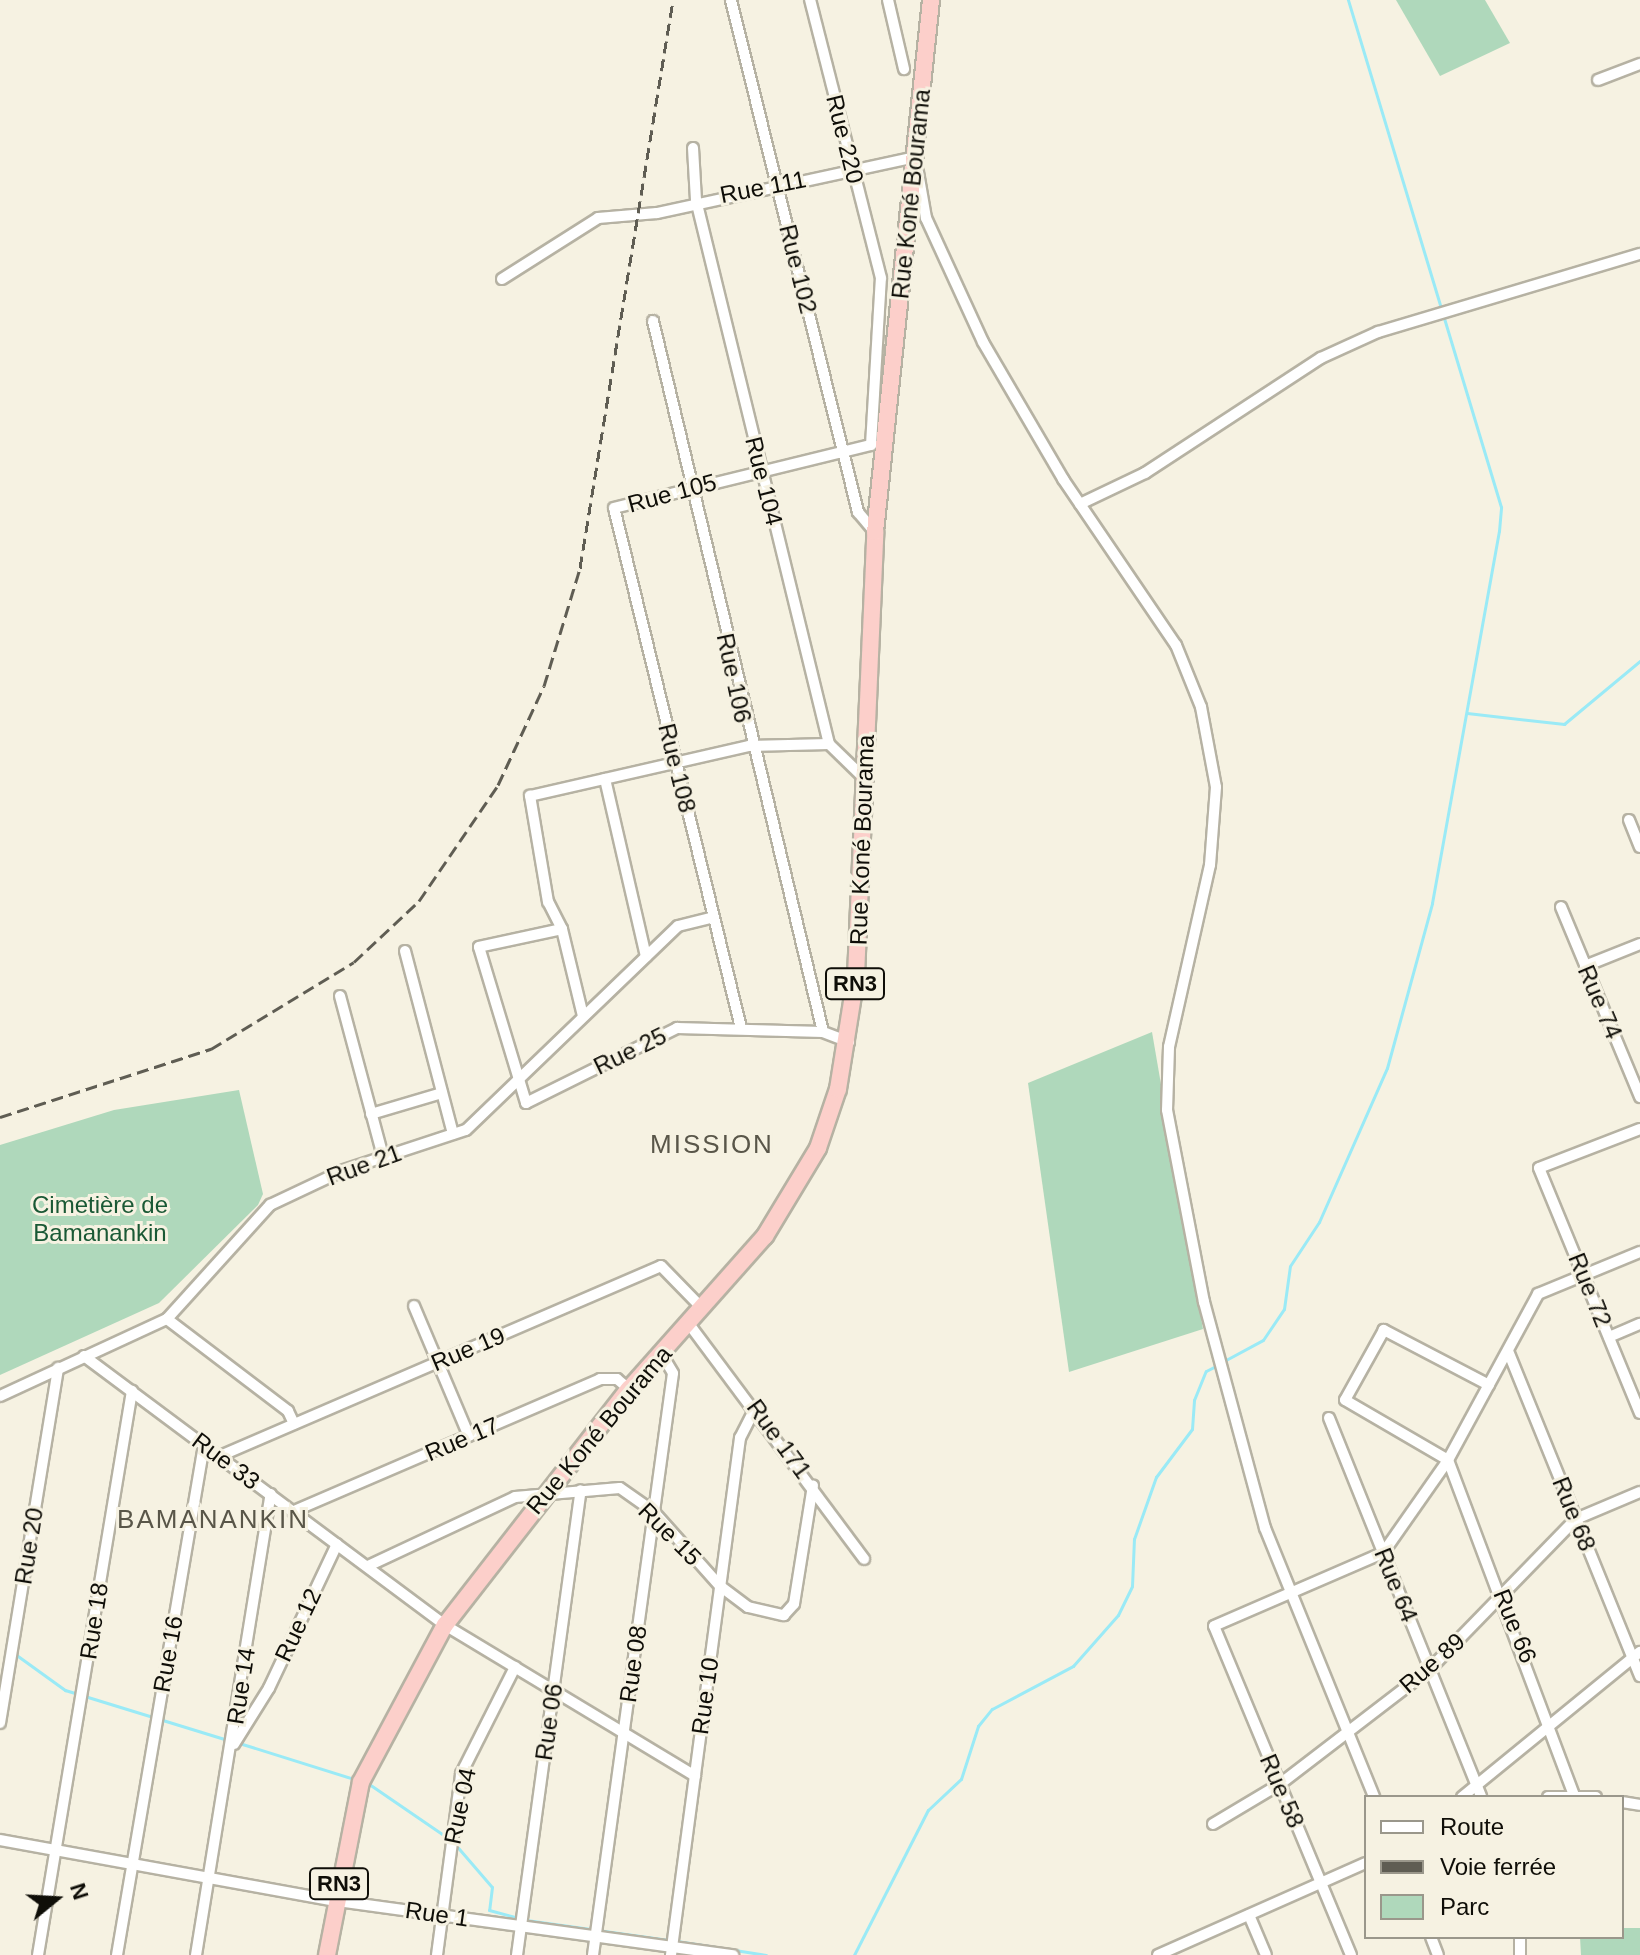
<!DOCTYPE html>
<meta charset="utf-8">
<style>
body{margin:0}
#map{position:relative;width:1640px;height:1955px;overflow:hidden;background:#f6f2e2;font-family:Arial,sans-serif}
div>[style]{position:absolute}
.green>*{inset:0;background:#afd8bb}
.stream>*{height:3px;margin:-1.5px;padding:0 1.5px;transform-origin:1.5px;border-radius:1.5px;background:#9aeaf6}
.roads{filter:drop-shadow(2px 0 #b6b2a3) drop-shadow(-2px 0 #b6b2a3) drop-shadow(0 2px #b6b2a3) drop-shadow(0 -2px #b6b2a3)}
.minor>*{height:10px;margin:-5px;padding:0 5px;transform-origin:5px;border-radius:5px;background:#fff}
.trunk>*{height:16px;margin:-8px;padding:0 8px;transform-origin:8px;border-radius:8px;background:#fccfca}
.rail>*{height:3px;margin-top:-1.5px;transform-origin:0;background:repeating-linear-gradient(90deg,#5f5d53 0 12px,transparent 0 18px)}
span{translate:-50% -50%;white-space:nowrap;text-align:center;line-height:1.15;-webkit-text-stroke:6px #f6f2e2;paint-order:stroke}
.shield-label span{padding:2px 6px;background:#f6f2e2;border:2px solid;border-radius:6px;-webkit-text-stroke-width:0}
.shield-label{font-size:22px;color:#0f0e08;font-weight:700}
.street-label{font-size:24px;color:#0f0e08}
.park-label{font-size:24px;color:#1a5935}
.neighbourhood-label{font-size:26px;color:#595649;letter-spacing:2px}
.legend{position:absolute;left:1364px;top:1795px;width:260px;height:144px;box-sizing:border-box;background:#f6f2e2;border:2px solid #9a978b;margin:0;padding:10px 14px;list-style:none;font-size:24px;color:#0f0e08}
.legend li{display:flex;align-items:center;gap:16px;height:40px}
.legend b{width:40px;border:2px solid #9a978b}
.north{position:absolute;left:16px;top:1859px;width:80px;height:80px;-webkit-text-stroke:6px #f6f2e2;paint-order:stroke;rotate:72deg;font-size:22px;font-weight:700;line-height:32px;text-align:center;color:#0f0e08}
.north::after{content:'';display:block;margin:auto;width:28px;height:36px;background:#0f0e08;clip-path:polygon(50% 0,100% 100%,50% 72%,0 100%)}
</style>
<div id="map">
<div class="green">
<div style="clip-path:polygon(1396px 0,1485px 0,1510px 43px,1440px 76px)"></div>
<div style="clip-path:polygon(1152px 1032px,1203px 1329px,1069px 1372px,1028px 1083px)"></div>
<div style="clip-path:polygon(239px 1090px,263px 1194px,258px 1205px,159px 1303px,0 1375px,0 1145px,114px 1110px)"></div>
<div style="clip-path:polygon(1622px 1928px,1640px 1928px,1640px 1955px,1581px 1955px,1580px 1937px,1622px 1937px)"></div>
</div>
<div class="stream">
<div style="left:1467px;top:713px;width:98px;rotate:6.5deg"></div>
<div style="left:1564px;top:724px;width:99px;rotate:-39.7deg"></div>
<div style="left:1224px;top:1361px;width:44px;rotate:-28.3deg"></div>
<div style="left:1263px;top:1340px;width:37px;rotate:-56deg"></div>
<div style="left:1284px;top:1309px;width:43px;rotate:-82.1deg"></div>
<div style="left:1290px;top:1266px;width:53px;rotate:-56.6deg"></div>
<div style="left:1319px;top:1222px;width:168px;rotate:-66.2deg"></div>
<div style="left:1387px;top:1068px;width:171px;rotate:-74.7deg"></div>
<div style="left:1432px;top:903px;width:378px;rotate:-79.8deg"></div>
<div style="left:1499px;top:531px;width:24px;rotate:-85deg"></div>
<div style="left:1501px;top:507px;width:530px;rotate:-106.79deg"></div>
<div style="left:15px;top:1654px;width:62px;rotate:35.8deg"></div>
<div style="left:65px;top:1690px;width:170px;rotate:17.1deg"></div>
<div style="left:239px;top:1743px;width:121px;rotate:17.4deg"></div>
<div style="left:369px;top:1784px;width:96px;rotate:34.4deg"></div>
<div style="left:454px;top:1843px;width:58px;rotate:49.2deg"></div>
<div style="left:492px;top:1887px;width:23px;rotate:97deg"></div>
<div style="left:489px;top:1910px;width:31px;rotate:15deg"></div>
<div style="left:526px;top:1920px;width:144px;rotate:8deg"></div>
<div style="left:677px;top:1941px;width:90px;rotate:8.9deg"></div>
<div style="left:854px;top:1955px;width:163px;rotate:-63deg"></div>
<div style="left:928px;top:1810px;width:45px;rotate:-43.2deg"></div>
<div style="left:961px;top:1779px;width:56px;rotate:-72.2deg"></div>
<div style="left:978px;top:1726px;width:22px;rotate:-51deg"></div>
<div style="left:992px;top:1709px;width:92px;rotate:-28deg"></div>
<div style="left:1073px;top:1666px;width:68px;rotate:-48.6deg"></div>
<div style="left:1118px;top:1615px;width:32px;rotate:-64deg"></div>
<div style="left:1132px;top:1586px;width:47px;rotate:-87.6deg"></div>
<div style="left:1134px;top:1539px;width:66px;rotate:-70.5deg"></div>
<div style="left:1156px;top:1477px;width:60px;rotate:-53.1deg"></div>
<div style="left:1192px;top:1429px;width:29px;rotate:-86deg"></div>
<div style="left:1194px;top:1400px;width:31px;rotate:-68deg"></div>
<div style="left:1206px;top:1371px;width:13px;rotate:-27deg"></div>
</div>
<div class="roads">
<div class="minor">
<div style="left:731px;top:0;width:528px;rotate:76.07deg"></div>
<div style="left:858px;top:512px;width:26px;rotate:50deg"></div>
<div style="left:888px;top:0;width:71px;rotate:76.9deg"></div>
<div style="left:1598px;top:80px;width:45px;rotate:-20.9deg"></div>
<div style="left:693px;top:148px;width:52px;rotate:86.7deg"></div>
<div style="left:696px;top:200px;width:560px;rotate:76.26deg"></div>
<div style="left:829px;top:744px;width:49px;rotate:44.2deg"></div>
<div style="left:918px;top:172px;width:47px;rotate:80.1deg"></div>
<div style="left:926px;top:218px;width:136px;rotate:65.3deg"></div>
<div style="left:983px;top:342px;width:159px;rotate:59.7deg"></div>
<div style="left:1063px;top:479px;width:201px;rotate:55.8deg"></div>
<div style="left:1176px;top:645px;width:67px;rotate:68deg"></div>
<div style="left:1201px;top:707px;width:81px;rotate:79.4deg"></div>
<div style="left:1216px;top:787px;width:78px;rotate:94.4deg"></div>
<div style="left:1210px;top:865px;width:187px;rotate:102.7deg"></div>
<div style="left:1169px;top:1047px;width:63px;rotate:91.8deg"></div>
<div style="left:1167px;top:1110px;width:196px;rotate:79.1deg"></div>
<div style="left:1204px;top:1302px;width:234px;rotate:74.9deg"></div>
<div style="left:1265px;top:1528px;width:290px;rotate:67.9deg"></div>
<div style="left:502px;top:279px;width:114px;rotate:-32.4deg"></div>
<div style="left:598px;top:218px;width:59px;rotate:-4.8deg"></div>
<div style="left:657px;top:213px;width:265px;rotate:-12.2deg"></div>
<div style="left:653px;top:321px;width:731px;rotate:76.55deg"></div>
<div style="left:1080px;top:504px;width:72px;rotate:-25.5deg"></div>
<div style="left:1145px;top:473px;width:210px;rotate:-33.2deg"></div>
<div style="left:1321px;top:358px;width:63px;rotate:-24.5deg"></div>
<div style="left:1378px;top:332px;width:273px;rotate:-16.6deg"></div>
<div style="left:605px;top:779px;width:182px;rotate:77deg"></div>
<div style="left:1629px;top:820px;width:29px;rotate:68deg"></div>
<div style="left:1561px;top:907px;width:206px;rotate:67.4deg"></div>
<div style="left:562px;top:929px;width:85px;rotate:167.8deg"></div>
<div style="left:479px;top:947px;width:163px;rotate:73.2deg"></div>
<div style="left:526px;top:1103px;width:169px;rotate:-26.4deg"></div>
<div style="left:677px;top:1028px;width:146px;rotate:1.6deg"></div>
<div style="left:823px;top:1032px;width:28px;rotate:21deg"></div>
<div style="left:405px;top:951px;width:189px;rotate:75.3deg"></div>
<div style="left:1585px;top:966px;width:59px;rotate:-21.8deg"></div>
<div style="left:340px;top:996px;width:167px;rotate:75deg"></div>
<div style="left:583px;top:1016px;width:89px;rotate:-103.6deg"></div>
<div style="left:562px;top:929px;width:30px;rotate:-117deg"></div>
<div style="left:548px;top:902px;width:108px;rotate:-99.6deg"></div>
<div style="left:530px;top:796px;width:225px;rotate:-12.9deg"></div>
<div style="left:749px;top:746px;width:80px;rotate:-1.4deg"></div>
<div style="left:741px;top:1028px;width:535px;rotate:-103.72deg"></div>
<div style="left:614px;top:508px;width:265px;rotate:-13.8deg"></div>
<div style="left:871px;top:445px;width:167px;rotate:-86.6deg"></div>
<div style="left:881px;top:278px;width:287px;rotate:-104.3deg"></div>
<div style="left:371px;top:1114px;width:74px;rotate:-16.5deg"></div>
<div style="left:1640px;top:1129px;width:108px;rotate:158.9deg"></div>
<div style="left:1539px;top:1168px;width:265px;rotate:67.6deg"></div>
<div style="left:414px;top:1306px;width:141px;rotate:67.1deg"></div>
<div style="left:167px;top:1319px;width:152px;rotate:37.2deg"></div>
<div style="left:288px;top:1411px;width:14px;rotate:65deg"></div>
<div style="left:689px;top:1324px;width:293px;rotate:53.3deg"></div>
<div style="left:1609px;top:1337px;width:34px;rotate:-23deg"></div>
<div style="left:1508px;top:1351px;width:351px;rotate:67.9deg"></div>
<div style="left:84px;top:1356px;width:450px;rotate:36.7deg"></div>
<div style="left:445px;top:1625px;width:292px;rotate:31.1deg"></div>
<div style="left:1489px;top:1385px;width:119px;rotate:-152.4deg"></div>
<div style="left:1384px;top:1330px;width:80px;rotate:119.1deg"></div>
<div style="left:1345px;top:1400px;width:119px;rotate:30.2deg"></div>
<div style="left:1448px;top:1460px;width:360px;rotate:69.4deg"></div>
<div style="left:0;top:1396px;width:184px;rotate:-24.8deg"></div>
<div style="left:167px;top:1319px;width:154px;rotate:-47.9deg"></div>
<div style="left:270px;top:1205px;width:82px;rotate:-25.3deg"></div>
<div style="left:344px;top:1170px;width:128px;rotate:-18.2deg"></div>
<div style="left:466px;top:1130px;width:294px;rotate:-43.9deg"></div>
<div style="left:678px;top:926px;width:37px;rotate:-14deg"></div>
<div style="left:1329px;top:1418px;width:408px;rotate:68.1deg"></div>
<div style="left:220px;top:1456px;width:480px;rotate:-23.3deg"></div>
<div style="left:661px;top:1266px;width:60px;rotate:45.7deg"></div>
<div style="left:294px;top:1511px;width:333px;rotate:-23.3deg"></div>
<div style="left:600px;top:1379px;width:17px"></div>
<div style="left:617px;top:1379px;width:16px;rotate:40deg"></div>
<div style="left:368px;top:1566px;width:162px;rotate:-25.1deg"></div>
<div style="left:515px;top:1497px;width:105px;rotate:-4.9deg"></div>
<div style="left:620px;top:1488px;width:42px;rotate:35.2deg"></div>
<div style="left:654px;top:1512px;width:99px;rotate:48.3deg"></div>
<div style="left:720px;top:1586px;width:35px;rotate:37deg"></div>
<div style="left:748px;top:1607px;width:37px;rotate:13deg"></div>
<div style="left:784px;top:1615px;width:15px;rotate:-48deg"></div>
<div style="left:794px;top:1604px;width:120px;rotate:-80.9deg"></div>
<div style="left:0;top:1723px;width:360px;rotate:-80.7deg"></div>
<div style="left:234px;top:1744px;width:66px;rotate:-58deg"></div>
<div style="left:269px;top:1688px;width:159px;rotate:-64.7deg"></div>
<div style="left:1462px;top:1797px;width:230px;rotate:-39.2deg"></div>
<div style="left:1548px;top:1797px;width:48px"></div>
<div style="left:1622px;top:1802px;width:18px;rotate:9deg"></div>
<div style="left:1213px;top:1824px;width:78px;rotate:-30.8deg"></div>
<div style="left:1280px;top:1784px;width:189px;rotate:-37.5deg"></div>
<div style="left:1430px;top:1669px;width:209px;rotate:-45.8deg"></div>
<div style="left:1576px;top:1519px;width:69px;rotate:-22.9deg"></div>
<div style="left:0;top:1840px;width:342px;rotate:10.3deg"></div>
<div style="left:337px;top:1901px;width:400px;rotate:7.8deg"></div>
<div style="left:1249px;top:1915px;width:43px;rotate:67deg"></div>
<div style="left:1431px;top:1937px;width:19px;rotate:69deg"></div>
<div style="left:1520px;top:1937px;width:18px;rotate:90deg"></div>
<div style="left:38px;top:1955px;width:572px;rotate:-80.54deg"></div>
<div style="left:117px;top:1955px;width:517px;rotate:-80.32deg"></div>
<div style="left:196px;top:1955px;width:467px;rotate:-80.8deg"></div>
<div style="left:437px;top:1955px;width:183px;rotate:-82.4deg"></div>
<div style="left:461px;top:1774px;width:120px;rotate:-63.2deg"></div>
<div style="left:517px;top:1955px;width:469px;rotate:-82.2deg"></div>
<div style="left:593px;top:1955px;width:587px;rotate:-82.17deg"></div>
<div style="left:673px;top:1373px;width:23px;rotate:-121deg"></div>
<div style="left:671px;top:1955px;width:522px;rotate:-82.4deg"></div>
<div style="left:740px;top:1438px;width:35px;rotate:-63deg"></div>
<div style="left:1158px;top:1955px;width:227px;rotate:-23.9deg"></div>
<div style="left:1351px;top:1955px;width:356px;rotate:-112.6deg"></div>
<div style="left:1214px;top:1626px;width:184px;rotate:-23.4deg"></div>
<div style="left:1383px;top:1553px;width:113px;rotate:-55deg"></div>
<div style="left:1448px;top:1460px;width:189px;rotate:-61.5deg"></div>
<div style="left:1538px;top:1294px;width:110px;rotate:-22.4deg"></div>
</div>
<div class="trunk">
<div style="left:327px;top:1955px;width:176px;rotate:-78.9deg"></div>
<div style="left:361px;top:1782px;width:178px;rotate:-61.9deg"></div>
<div style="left:445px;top:1625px;width:299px;rotate:-52.1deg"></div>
<div style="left:629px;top:1389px;width:205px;rotate:-48.4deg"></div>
<div style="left:765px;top:1236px;width:103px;rotate:-58.9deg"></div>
<div style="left:818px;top:1148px;width:62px;rotate:-71.3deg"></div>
<div style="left:838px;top:1089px;width:114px;rotate:-80.9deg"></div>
<div style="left:856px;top:976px;width:444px;rotate:-87.5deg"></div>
<div style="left:875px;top:532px;width:535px;rotate:-83.99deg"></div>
</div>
</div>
<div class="rail">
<div style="left:0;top:1117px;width:222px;rotate:-17.9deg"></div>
<div style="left:211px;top:1049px;width:167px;rotate:-31.3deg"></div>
<div style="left:354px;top:962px;width:89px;rotate:-43.2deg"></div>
<div style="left:419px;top:901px;width:140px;rotate:-55.7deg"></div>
<div style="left:498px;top:785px;width:109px;rotate:-65.1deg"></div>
<div style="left:544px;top:686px;width:123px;rotate:-73deg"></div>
<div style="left:580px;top:568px;width:576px;rotate:-80.7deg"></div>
</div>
<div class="shield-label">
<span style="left:855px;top:984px">RN3</span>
<span style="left:339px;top:1884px">RN3</span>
</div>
<div class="street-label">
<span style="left:845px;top:139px;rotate:76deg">Rue 220</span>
<span style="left:763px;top:187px;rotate:-11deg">Rue 111</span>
<span style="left:911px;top:194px;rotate:-84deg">Rue Koné Bourama</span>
<span style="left:798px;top:269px;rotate:76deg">Rue 102</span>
<span style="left:764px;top:481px;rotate:76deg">Rue 104</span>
<span style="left:672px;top:493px;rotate:-15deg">Rue 105</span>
<span style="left:734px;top:678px;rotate:78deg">Rue 106</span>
<span style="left:677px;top:768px;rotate:76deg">Rue 108</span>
<span style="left:862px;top:840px;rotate:-88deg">Rue Koné Bourama</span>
<span style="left:1600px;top:1002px;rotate:67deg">Rue 74</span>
<span style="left:630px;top:1051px;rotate:-26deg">Rue 25</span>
<span style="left:364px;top:1165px;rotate:-20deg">Rue 21</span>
<span style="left:1590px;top:1290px;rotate:68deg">Rue 72</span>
<span style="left:468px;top:1349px;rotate:-23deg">Rue 19</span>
<span style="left:599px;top:1430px;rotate:-50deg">Rue Koné Bourama</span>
<span style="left:462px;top:1439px;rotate:-23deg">Rue 17</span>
<span style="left:779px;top:1439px;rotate:54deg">Rue 171</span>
<span style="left:226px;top:1461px;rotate:37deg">Rue 33</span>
<span style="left:1574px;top:1514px;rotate:68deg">Rue 68</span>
<span style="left:670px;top:1534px;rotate:45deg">Rue 15</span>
<span style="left:29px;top:1546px;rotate:-81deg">Rue 20</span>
<span style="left:1396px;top:1585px;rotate:68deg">Rue 64</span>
<span style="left:94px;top:1621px;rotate:-81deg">Rue 18</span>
<span style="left:298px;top:1625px;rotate:-65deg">Rue 12</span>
<span style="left:1515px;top:1626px;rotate:68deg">Rue 66</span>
<span style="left:168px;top:1654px;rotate:-80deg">Rue 16</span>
<span style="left:1432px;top:1663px;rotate:-41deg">Rue 89</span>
<span style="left:633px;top:1664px;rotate:-82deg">Rue 08</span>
<span style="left:241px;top:1686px;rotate:-81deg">Rue 14</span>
<span style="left:705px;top:1696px;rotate:-82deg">Rue 10</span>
<span style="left:549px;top:1722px;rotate:-82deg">Rue 06</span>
<span style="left:1282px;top:1791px;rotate:67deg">Rue 58</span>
<span style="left:460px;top:1806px;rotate:-78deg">Rue 04</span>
<span style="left:437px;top:1914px;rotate:8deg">Rue 1</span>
</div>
<div class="park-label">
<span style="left:100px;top:1219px">Cimetière de<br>Bamanankin</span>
</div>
<div class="neighbourhood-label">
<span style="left:712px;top:1145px">MISSION</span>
<span style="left:213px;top:1520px">BAMANANKIN</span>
</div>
<ul class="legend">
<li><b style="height:10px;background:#fff"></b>Route</li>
<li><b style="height:10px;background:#5f5d53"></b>Voie ferrée</li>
<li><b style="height:22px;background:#afd8bb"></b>Parc</li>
</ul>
<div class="north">N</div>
</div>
